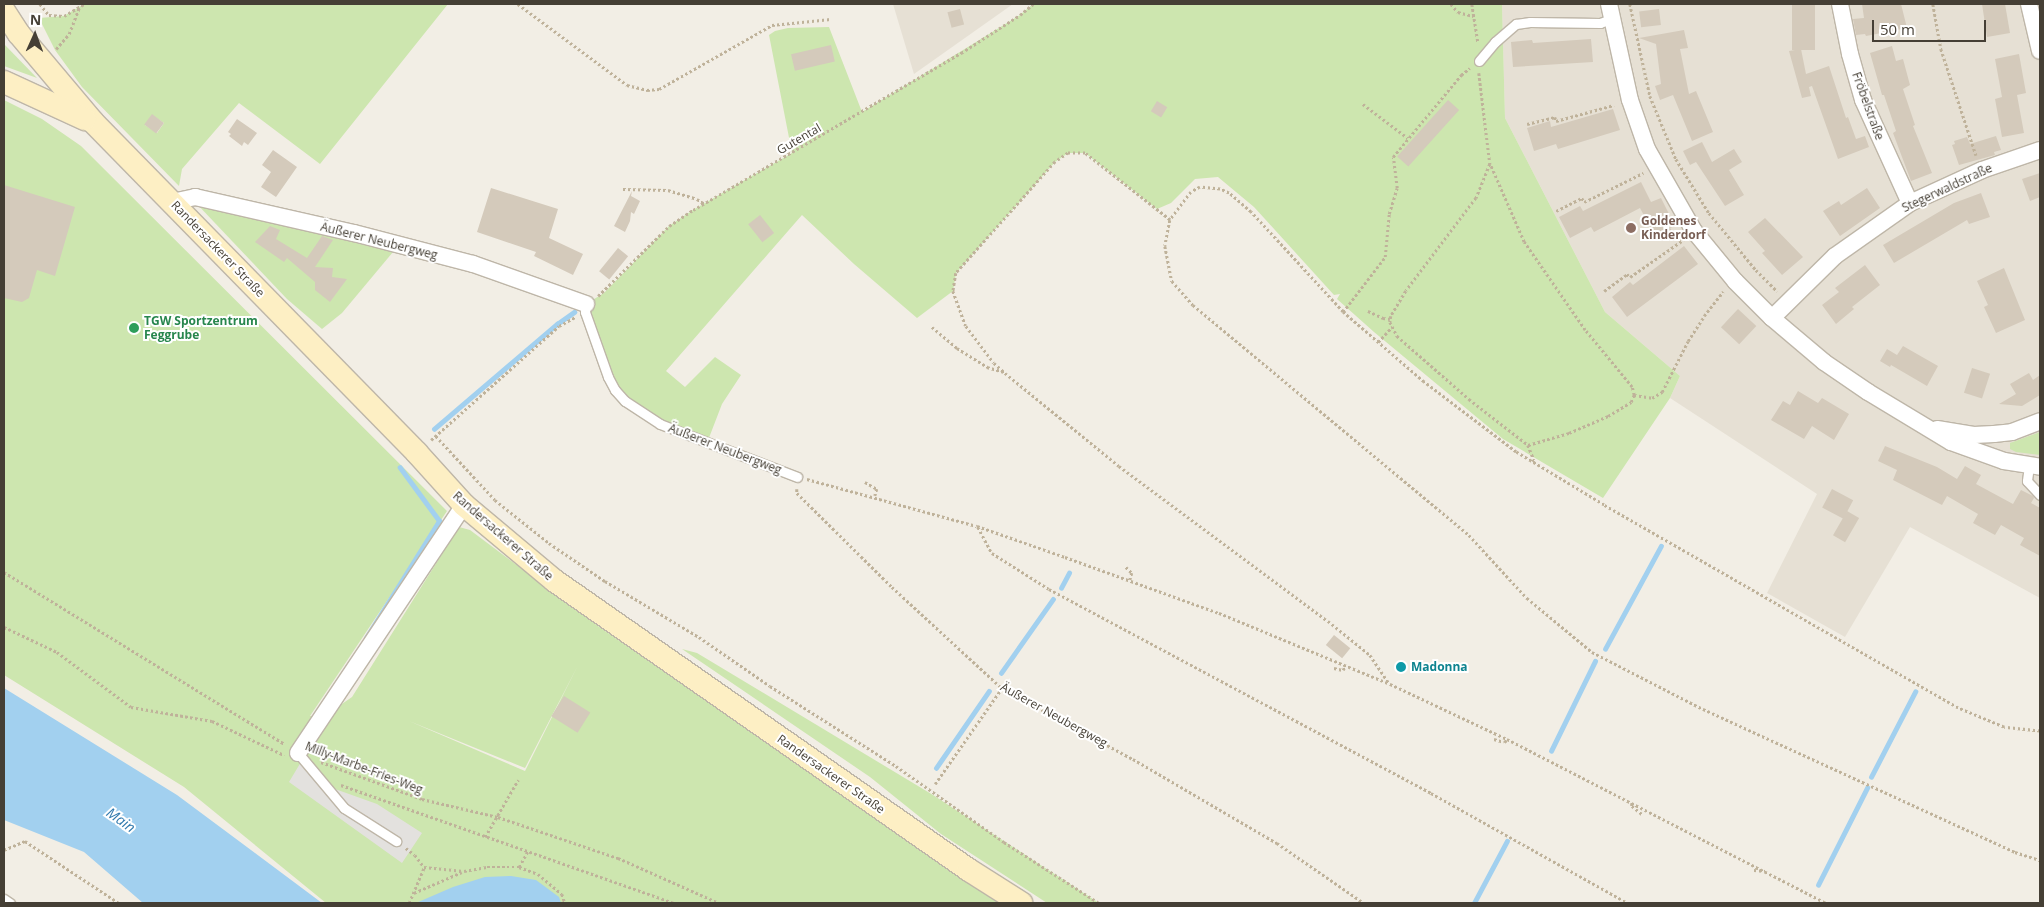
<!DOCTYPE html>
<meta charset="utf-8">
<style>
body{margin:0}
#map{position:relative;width:2044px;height:907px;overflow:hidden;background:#f2eee5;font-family:"Open Sans",sans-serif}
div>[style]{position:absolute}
.residential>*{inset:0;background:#e6e0d4}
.green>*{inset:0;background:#cde6af}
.parking>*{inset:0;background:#e3e1de}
.water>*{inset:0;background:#a2d0ef}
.stream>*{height:4.5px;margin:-2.25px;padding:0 2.25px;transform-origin:2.25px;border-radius:2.25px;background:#a2d0ef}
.building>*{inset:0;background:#d4cabb;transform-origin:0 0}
.path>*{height:2.5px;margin-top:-1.25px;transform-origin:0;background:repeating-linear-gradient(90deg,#bfb29a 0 2.5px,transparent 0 5px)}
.roads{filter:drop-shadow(1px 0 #beb6a8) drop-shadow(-1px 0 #beb6a8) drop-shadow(0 1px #beb6a8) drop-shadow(0 -1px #beb6a8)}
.service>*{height:9px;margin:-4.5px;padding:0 4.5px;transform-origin:4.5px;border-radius:4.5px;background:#fff}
.minor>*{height:16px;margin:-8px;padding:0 8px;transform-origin:8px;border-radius:8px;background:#fff}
.secondary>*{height:22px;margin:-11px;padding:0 11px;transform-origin:11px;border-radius:11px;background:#fdefc4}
.dots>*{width:14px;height:14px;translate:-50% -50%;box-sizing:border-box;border:2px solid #fff;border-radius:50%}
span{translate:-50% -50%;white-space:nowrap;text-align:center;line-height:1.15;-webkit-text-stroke:4px #fff;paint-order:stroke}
.street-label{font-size:12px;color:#453f35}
.education-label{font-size:12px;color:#785e54;font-weight:700}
.left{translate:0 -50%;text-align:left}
.leisure-label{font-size:12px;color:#27864d;font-weight:700}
.culture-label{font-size:12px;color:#0d838f;font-weight:700}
.water-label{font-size:14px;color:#317aae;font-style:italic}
.frame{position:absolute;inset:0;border:5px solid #453f35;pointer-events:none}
.north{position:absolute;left:10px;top:10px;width:50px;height:50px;-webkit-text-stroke:4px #fff;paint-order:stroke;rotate:2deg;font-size:14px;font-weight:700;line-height:20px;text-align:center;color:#453f35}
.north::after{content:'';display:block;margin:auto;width:18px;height:22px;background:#453f35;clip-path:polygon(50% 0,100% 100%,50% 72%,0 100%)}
.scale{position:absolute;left:1872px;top:20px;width:114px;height:22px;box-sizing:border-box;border:2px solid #453f35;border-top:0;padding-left:6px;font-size:15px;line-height:18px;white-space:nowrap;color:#453f35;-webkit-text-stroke:4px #fff;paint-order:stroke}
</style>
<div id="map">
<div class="residential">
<div style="clip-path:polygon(893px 4px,1013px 4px,914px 74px)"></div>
<div style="clip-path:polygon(1502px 4px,2040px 4px,2040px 484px,2037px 492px,2040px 495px,2040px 598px,1910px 527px,1845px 637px,1767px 593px,1817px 494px,1670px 398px,1680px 376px,1605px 312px,1505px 118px)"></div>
</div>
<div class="green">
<div style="clip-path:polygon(evenodd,84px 4px,448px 4px,320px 164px,239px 103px,182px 169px,179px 186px,82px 87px,55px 50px,39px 18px,64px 16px,84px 4px,152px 115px,164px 123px,157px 133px,145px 125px,152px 115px)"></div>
<div style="clip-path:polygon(1033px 4px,1502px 4px,1505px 118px,1605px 312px,1680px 376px,1670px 398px,1603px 498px,1503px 439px,1374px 332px,1337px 299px,1340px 294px,1334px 295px,1254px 207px,1218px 177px,1195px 179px,1171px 203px,1157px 209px,1085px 153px,1068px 153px,1055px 162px,956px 273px,953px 291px,917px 318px,854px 264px,802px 215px,666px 371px,685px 387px,715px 357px,741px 375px,722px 404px,707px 443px,641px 413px,608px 377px,586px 304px,604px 293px,669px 226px,693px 210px,792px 153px,769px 35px,775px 31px,788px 28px,829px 27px,862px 112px,1020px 15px)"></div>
<div style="clip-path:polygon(4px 44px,37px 78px,4px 66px)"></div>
<div style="clip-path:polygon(evenodd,4px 100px,42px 119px,81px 146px,447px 511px,310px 716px,326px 715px,352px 697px,459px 527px,470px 530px,598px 626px,999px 903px,326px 903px,184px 787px,4px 675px,4px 100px,577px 667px,525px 771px,409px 721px,525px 768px,577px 667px)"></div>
<div style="clip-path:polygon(196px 203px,393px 252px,342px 313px,322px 329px,287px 299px)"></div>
<div style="clip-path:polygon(2040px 432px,2040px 455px,2016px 452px,2010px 449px,2010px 443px)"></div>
<div style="clip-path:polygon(682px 649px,697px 653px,933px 795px,1099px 903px,1047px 903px,941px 834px,870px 777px)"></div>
</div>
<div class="parking">
<div style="clip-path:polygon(301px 762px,335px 789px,377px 804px,422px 833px,402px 863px,289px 782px)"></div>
</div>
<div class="water">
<div style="clip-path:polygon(4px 688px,177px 795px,322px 903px,143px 903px,84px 852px,4px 820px)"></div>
<div style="clip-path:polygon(511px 876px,536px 880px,559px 897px,561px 903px,416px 903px,453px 887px,485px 877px)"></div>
</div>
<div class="stream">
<div style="left:434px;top:429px;width:162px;rotate:-40.5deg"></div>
<div style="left:557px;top:324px;width:21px;rotate:-35deg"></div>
<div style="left:1061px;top:588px;width:17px;rotate:-62deg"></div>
<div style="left:366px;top:638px;width:138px;rotate:-58deg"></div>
<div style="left:439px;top:521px;width:66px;rotate:-126.3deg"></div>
<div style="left:1605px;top:649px;width:117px;rotate:-61.5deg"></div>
<div style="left:1001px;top:673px;width:90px;rotate:-54.9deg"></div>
<div style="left:1551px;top:751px;width:100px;rotate:-63.9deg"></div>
<div style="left:936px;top:768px;width:93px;rotate:-55.5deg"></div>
<div style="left:1871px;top:777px;width:96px;rotate:-62.6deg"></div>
<div style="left:1818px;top:885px;width:109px;rotate:-63.2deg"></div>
<div style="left:1474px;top:903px;width:70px;rotate:-62deg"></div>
</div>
<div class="building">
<div style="left:1792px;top:4px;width:23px;height:46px"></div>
<div style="clip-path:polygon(1862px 4px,1901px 4px,1907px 28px,1866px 36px,1865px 34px,1856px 35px,1853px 19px,1864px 18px)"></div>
<div style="clip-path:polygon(1982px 4px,2005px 4px,2010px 33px,1987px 37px)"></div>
<div style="left:960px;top:9px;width:16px;height:13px;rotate:75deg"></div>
<div style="left:1659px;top:9px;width:16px;height:20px;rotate:83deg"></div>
<div style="clip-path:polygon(1684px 30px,1688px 48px,1680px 49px,1689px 94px,1696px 91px,1713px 132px,1692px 141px,1673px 95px,1660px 100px,1655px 86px,1661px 84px,1656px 44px,1639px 38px)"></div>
<div style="clip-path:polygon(1591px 39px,1593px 62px,1513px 67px,1511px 42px,1532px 40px,1533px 43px)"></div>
<div style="left:831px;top:45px;width:17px;height:41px;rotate:77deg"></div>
<div style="clip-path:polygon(1892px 46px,1896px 61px,1903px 59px,1910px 85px,1903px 89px,1915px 125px,1913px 126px,1932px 173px,1911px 181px,1893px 133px,1896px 131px,1884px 95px,1882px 95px,1870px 53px)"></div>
<div style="clip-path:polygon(1801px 49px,1806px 74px,1829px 66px,1846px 118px,1848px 117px,1856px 139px,1865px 136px,1869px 147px,1838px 159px,1812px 86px,1809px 87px,1811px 96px,1802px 98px,1789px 51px)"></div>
<div style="clip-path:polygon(2019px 54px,2026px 93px,2017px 95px,2024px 133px,2002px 137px,1995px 99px,2002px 97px,1995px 59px)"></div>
<div style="left:1448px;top:100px;width:15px;height:76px;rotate:42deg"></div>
<div style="left:1157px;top:101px;width:12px;height:12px;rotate:31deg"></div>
<div style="clip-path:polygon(1613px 109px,1620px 130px,1558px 149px,1556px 144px,1534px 151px,1527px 128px,1550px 121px,1551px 127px)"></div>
<div style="left:152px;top:114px;width:15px;height:13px;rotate:37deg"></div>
<div style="clip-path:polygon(237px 119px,257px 133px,248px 145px,244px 142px,242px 146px,229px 136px,231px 134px,228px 132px)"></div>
<div style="clip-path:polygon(1996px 136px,2001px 150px,1994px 152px,1995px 155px,1959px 165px,1952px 145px,1955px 144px,1954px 141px,1967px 137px,1970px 144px)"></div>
<div style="clip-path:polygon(1702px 142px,1712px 162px,1734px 149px,1742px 162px,1729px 170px,1744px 195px,1725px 206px,1696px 162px,1690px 165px,1683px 151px)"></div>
<div style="clip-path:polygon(273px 150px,297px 167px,276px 197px,261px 187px,271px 172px,262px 165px)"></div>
<div style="clip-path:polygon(2040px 173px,2040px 197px,2030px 201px,2022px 179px)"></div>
<div style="clip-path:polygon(1641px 182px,1651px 202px,1661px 198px,1675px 226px,1670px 228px,1673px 232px,1657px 240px,1640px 208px,1594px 232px,1591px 227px,1570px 238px,1559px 217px,1580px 206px,1583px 211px)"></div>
<div style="clip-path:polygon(4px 185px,75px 207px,55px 276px,37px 270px,29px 298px,22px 302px,4px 298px)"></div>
<div style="clip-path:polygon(491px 188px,558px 209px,549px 238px,583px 254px,573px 275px,534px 256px,536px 252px,477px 232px)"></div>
<div style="clip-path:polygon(1867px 188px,1880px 208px,1840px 236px,1823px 211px,1839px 201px,1841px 205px)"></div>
<div style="clip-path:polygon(632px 191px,631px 196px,640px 201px,634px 214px,631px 212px,630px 221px,625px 232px,614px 226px)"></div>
<div style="clip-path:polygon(1981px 193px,1990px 217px,1969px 224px,1967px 220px,1894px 263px,1883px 245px,1954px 203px)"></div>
<div style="left:760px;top:215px;width:23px;height:15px;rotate:52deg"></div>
<div style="clip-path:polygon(1765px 218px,1803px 257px,1782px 275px,1762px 253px,1765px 251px,1748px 232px)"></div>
<div style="clip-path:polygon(270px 226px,280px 230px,276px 239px,307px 258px,322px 236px,333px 240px,315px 267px,333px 268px,332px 277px,347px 279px,330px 302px,315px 290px,315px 282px,287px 258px,284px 262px,255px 242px)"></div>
<div style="clip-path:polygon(1684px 246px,1698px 264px,1627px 317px,1612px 297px,1630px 282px,1633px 285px)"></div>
<div style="left:618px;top:248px;width:13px;height:30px;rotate:39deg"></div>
<div style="clip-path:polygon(1865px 265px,1880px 285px,1852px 307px,1854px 309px,1836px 324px,1822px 305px,1839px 292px,1835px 288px)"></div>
<div style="clip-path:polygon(2004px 268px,2025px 320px,1996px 333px,1984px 307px,1988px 305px,1977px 281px)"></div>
<div style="left:1738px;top:309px;width:25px;height:25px;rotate:43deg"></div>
<div style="clip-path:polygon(1903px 346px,1938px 366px,1927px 386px,1891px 365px,1890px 367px,1880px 361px,1887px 349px,1897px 355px)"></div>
<div style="left:1972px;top:368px;width:19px;height:26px;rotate:18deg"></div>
<div style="clip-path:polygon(2029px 373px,2033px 380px,2040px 375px,2040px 395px,2022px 406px,1999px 404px,2016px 394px,2010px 384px)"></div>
<div style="clip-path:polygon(1798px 391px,1818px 403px,1822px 398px,1849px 414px,1834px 440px,1812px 426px,1804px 439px,1771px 420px,1783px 401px,1790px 405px)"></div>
<div style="clip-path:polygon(1885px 446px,1937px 467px,1957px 479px,1965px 466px,1981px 475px,1976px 484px,2013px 504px,2021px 490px,2033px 496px,2034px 498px,2031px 503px,2040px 508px,2040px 556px,2020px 545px,2024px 538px,2001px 525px,1995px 535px,1973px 523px,1978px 514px,1947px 496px,1942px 505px,1893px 480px,1897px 470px,1878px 461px)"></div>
<div style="left:1832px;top:489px;width:24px;height:21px;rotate:28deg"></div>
<div style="left:1847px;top:511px;width:14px;height:28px;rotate:30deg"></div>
<div style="left:1334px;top:635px;width:21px;height:13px;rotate:39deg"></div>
<div style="left:564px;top:696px;width:31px;height:24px;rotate:32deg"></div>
</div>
<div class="path">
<div style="left:40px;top:4px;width:14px;rotate:51deg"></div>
<div style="left:49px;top:15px;width:15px;rotate:4deg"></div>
<div style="left:64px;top:16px;width:23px;rotate:-31deg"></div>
<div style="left:518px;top:4px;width:136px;rotate:36.6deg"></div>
<div style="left:627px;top:85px;width:21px;rotate:14deg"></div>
<div style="left:647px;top:90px;width:12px;rotate:-5deg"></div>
<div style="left:659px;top:89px;width:130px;rotate:-29.5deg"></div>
<div style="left:772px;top:25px;width:59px;rotate:-5.8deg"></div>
<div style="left:1451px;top:4px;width:11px;rotate:49deg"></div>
<div style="left:1458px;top:12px;width:16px;rotate:15deg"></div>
<div style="left:1472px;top:4px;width:39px;rotate:81deg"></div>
<div style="left:1630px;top:4px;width:94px;rotate:77.7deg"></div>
<div style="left:1650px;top:96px;width:68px;rotate:67.6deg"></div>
<div style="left:1676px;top:159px;width:63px;rotate:58.6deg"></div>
<div style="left:1709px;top:213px;width:74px;rotate:50.5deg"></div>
<div style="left:1756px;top:270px;width:30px;rotate:45deg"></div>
<div style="left:1933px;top:4px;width:46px;rotate:79.9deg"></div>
<div style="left:1941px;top:49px;width:112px;rotate:71.7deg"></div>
<div style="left:56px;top:49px;width:20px;rotate:-49deg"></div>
<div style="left:69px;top:34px;width:28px;rotate:-69deg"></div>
<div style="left:1479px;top:73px;width:92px;rotate:83.1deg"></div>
<div style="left:1490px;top:164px;width:37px;rotate:112deg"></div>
<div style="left:1476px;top:198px;width:116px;rotate:127deg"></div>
<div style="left:1406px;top:291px;width:29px;rotate:121deg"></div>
<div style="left:1391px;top:316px;width:6px;rotate:99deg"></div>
<div style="left:1390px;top:322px;width:16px;rotate:63deg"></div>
<div style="left:1397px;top:336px;width:96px;rotate:41.2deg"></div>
<div style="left:1469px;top:399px;width:75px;rotate:37.9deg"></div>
<div style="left:1528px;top:445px;width:43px;rotate:-16.3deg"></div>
<div style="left:1569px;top:433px;width:43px;rotate:-23.6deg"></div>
<div style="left:1608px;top:416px;width:27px;rotate:-31deg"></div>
<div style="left:1631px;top:402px;width:8px;rotate:-67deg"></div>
<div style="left:1634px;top:395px;width:8px;rotate:-104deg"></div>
<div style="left:1632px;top:387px;width:74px;rotate:-129.5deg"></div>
<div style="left:1585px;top:330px;width:107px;rotate:-124.7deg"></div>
<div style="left:1524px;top:242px;width:85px;rotate:-113.6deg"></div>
<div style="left:1363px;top:104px;width:56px;rotate:37.1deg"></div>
<div style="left:1527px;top:124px;width:29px;rotate:-14deg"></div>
<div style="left:1555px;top:117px;width:4px;rotate:76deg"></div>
<div style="left:1556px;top:121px;width:60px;rotate:-15.4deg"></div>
<div style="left:623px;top:189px;width:45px;rotate:1.3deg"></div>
<div style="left:668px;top:190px;width:30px;rotate:17deg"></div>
<div style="left:697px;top:199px;width:9px;rotate:32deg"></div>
<div style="left:1556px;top:211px;width:29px;rotate:-27deg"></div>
<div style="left:1582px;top:198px;width:4px;rotate:63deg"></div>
<div style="left:1584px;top:202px;width:66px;rotate:-26.2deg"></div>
<div style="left:1170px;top:220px;width:108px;rotate:-141.8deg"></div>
<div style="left:1085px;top:153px;width:17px;rotate:180deg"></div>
<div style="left:1068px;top:153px;width:16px;rotate:145deg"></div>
<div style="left:1055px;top:162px;width:149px;rotate:131.7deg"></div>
<div style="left:956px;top:273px;width:18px;rotate:99deg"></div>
<div style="left:953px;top:291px;width:37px;rotate:70deg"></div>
<div style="left:966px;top:326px;width:46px;rotate:52.9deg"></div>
<div style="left:994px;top:363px;width:15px;rotate:42deg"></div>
<div style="left:1005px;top:373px;width:147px;rotate:39.2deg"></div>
<div style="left:1119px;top:466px;width:260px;rotate:36.6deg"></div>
<div style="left:1328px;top:621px;width:54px;rotate:39deg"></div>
<div style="left:1370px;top:655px;width:34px;rotate:56deg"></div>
<div style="left:1604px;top:291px;width:29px;rotate:-36deg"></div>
<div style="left:1627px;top:274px;width:4px;rotate:45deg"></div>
<div style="left:1630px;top:277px;width:65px;rotate:-34.9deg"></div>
<div style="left:598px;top:296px;width:100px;rotate:-44.6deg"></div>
<div style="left:669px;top:226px;width:29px;rotate:-34deg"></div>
<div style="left:693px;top:210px;width:311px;rotate:-30.4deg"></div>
<div style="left:961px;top:53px;width:70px;rotate:-32.8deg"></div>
<div style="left:1020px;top:15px;width:17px;rotate:-40deg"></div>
<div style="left:1368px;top:311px;width:17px;rotate:25deg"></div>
<div style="left:1383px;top:318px;width:7px;rotate:8deg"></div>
<div style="left:1343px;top:312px;width:69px;rotate:-52.6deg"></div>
<div style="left:1385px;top:257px;width:43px;rotate:-84.7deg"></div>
<div style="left:1389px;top:214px;width:27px;rotate:-73deg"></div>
<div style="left:1397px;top:188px;width:31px;rotate:-97deg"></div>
<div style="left:1393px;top:157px;width:107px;rotate:-50.3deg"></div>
<div style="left:1461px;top:75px;width:11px;rotate:-38deg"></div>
<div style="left:932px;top:327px;width:33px;rotate:40deg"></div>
<div style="left:957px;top:348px;width:36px;rotate:32deg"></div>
<div style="left:987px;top:367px;width:18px;rotate:16deg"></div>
<div style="left:1378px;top:342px;width:21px;rotate:-47deg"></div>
<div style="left:1634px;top:395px;width:18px;rotate:9deg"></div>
<div style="left:1652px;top:398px;width:12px;rotate:-31deg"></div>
<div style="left:1662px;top:392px;width:57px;rotate:-63deg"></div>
<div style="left:1688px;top:341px;width:30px;rotate:-57deg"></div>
<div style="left:1704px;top:316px;width:31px;rotate:-52deg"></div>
<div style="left:436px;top:436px;width:87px;rotate:47.3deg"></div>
<div style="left:495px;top:500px;width:69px;rotate:38.5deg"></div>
<div style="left:549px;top:543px;width:68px;rotate:34.2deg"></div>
<div style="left:605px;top:581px;width:109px;rotate:30.8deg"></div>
<div style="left:699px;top:637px;width:86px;rotate:34.6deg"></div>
<div style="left:770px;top:686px;width:149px;rotate:32.4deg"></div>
<div style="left:896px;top:766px;width:132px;rotate:35.1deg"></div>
<div style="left:1004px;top:842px;width:113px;rotate:32.7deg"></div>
<div style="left:431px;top:440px;width:171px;rotate:-41.7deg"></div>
<div style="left:559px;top:326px;width:18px;rotate:-29deg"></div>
<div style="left:1528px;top:445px;width:16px;rotate:68deg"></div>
<div style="left:1534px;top:460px;width:2px;rotate:117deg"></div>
<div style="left:807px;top:479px;width:176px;rotate:15.5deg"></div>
<div style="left:977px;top:526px;width:93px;rotate:19.4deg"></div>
<div style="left:1065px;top:557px;width:164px;rotate:20deg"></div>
<div style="left:1219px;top:613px;width:185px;rotate:22.5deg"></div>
<div style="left:1390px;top:684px;width:129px;rotate:25.2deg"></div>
<div style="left:1507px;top:739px;width:359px;rotate:27.2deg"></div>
<div style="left:865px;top:482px;width:14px;rotate:30deg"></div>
<div style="left:877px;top:489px;width:7px;rotate:106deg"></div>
<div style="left:797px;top:489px;width:4px;rotate:90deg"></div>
<div style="left:797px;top:493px;width:134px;rotate:44.7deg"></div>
<div style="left:892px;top:587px;width:149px;rotate:42.6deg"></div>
<div style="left:1002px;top:688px;width:149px;rotate:28.5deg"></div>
<div style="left:1133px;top:759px;width:167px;rotate:30.3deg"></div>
<div style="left:1277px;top:843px;width:106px;rotate:34.6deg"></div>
<div style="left:978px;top:527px;width:30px;rotate:62deg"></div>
<div style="left:992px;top:553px;width:67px;rotate:32.3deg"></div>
<div style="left:1049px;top:589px;width:433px;rotate:28.1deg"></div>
<div style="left:1431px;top:793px;width:226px;rotate:29.2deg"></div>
<div style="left:1126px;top:567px;width:8px;rotate:45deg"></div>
<div style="left:1132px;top:573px;width:7px;rotate:106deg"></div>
<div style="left:4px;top:572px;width:329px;rotate:31.5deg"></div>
<div style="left:4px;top:627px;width:59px;rotate:25.3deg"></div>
<div style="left:57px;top:652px;width:92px;rotate:36.6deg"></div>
<div style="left:131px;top:707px;width:82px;rotate:9.8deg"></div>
<div style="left:212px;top:721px;width:80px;rotate:25.3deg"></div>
<div style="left:1334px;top:668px;width:9px;rotate:13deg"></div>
<div style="left:1343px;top:670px;width:4px;rotate:-63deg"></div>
<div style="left:2040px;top:731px;width:36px;rotate:-174deg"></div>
<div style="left:2004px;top:727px;width:50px;rotate:-157.6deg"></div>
<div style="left:1958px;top:708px;width:408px;rotate:-150.2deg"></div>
<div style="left:1604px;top:505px;width:103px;rotate:-148.9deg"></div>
<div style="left:1516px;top:452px;width:116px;rotate:-142.7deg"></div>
<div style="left:1424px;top:382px;width:107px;rotate:-139.2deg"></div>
<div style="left:1343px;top:312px;width:136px;rotate:-132.6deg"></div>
<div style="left:1251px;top:212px;width:29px;rotate:-139deg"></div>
<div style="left:1229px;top:193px;width:10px;rotate:-156deg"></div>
<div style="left:1220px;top:189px;width:20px;rotate:-174deg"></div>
<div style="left:1200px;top:187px;width:10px;rotate:151deg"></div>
<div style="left:1191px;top:192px;width:35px;rotate:127deg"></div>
<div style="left:1170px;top:220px;width:26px;rotate:101deg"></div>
<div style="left:1165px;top:246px;width:36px;rotate:79deg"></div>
<div style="left:1172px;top:281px;width:32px;rotate:49deg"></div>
<div style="left:1193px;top:305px;width:359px;rotate:39.8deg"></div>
<div style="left:1469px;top:535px;width:86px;rotate:47.4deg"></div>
<div style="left:1527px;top:598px;width:85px;rotate:39.7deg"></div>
<div style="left:1592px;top:652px;width:125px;rotate:27.2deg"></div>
<div style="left:1703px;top:709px;width:343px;rotate:24.6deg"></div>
<div style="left:2015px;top:852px;width:26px;rotate:18deg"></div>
<div style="left:1494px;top:739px;width:10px;rotate:17deg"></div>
<div style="left:1504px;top:742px;width:4px;rotate:-34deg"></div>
<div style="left:321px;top:762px;width:108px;rotate:20.1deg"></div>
<div style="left:422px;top:799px;width:78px;rotate:13.3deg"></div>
<div style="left:498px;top:817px;width:127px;rotate:18.9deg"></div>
<div style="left:618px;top:858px;width:111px;rotate:24deg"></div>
<div style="left:935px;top:784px;width:117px;rotate:-55.1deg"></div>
<div style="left:341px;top:785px;width:353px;rotate:19.5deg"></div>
<div style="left:1632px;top:803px;width:3px;rotate:90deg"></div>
<div style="left:1632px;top:806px;width:14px;rotate:39deg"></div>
<div style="left:485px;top:837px;width:66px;rotate:-59.9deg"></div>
<div style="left:406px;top:848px;width:11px;rotate:38deg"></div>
<div style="left:415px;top:855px;width:15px;rotate:53deg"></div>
<div style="left:424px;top:867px;width:40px;rotate:5.7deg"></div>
<div style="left:464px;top:871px;width:23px;rotate:-10deg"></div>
<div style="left:487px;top:867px;width:32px"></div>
<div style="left:519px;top:867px;width:20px;rotate:20deg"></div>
<div style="left:538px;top:874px;width:31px;rotate:40deg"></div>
<div style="left:562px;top:894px;width:9px;rotate:72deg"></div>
<div style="left:4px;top:850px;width:23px;rotate:-23deg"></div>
<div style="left:25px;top:841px;width:113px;rotate:33.4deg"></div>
<div style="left:519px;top:867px;width:18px;rotate:-61deg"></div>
<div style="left:1754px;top:870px;width:11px;rotate:5deg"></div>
<div style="left:414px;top:893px;width:52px;rotate:-23.6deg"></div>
<div style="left:409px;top:903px;width:39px;rotate:-67deg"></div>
</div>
<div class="roads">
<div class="service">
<div style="left:1479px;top:61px;width:25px;rotate:-50deg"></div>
<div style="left:1495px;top:42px;width:28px;rotate:-41deg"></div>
<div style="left:1516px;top:24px;width:14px;rotate:-8deg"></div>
<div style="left:1530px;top:22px;width:70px;rotate:0.8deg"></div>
<div style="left:1600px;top:23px;width:12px;rotate:-20deg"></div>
<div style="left:586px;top:304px;width:8px;rotate:97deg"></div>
<div style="left:585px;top:312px;width:69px;rotate:70.5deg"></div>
<div style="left:608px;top:377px;width:15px;rotate:62deg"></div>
<div style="left:615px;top:390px;width:15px;rotate:48deg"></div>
<div style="left:625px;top:401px;width:42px;rotate:33.3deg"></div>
<div style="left:660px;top:424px;width:147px;rotate:21.1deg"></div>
<div style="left:2029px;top:466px;width:15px;rotate:98deg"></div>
<div style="left:2027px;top:481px;width:19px;rotate:47deg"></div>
<div style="left:298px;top:753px;width:72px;rotate:50.1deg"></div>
<div style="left:344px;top:808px;width:62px;rotate:32.4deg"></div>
<div style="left:4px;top:899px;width:7px;rotate:34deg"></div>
</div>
<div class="minor">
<div style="left:1609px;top:4px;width:98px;rotate:77.7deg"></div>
<div style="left:1630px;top:100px;width:52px;rotate:70.9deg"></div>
<div style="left:1647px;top:149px;width:95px;rotate:60.2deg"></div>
<div style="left:1694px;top:231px;width:65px;rotate:50.6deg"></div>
<div style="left:1735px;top:281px;width:52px;rotate:45deg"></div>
<div style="left:1772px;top:318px;width:68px;rotate:40.2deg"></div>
<div style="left:1824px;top:362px;width:53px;rotate:34.3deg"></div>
<div style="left:1868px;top:392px;width:97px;rotate:31.1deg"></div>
<div style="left:1951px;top:442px;width:56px;rotate:19.7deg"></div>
<div style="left:2004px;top:461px;width:36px;rotate:9deg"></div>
<div style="left:1840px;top:4px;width:51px;rotate:78.7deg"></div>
<div style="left:1850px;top:54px;width:48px;rotate:74.2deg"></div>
<div style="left:1863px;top:100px;width:113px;rotate:65.5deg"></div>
<div style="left:2029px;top:4px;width:48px;rotate:76.8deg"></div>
<div style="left:172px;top:202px;width:24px;rotate:-12deg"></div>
<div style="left:195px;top:197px;width:163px;rotate:12.8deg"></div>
<div style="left:354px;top:233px;width:123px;rotate:14.6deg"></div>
<div style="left:473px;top:264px;width:120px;rotate:19.5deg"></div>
<div style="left:1772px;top:318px;width:88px;rotate:-44.5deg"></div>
<div style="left:1835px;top:256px;width:92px;rotate:-35.2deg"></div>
<div style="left:1910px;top:203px;width:79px;rotate:-24.6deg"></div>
<div style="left:1982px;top:170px;width:61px;rotate:-19deg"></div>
<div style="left:1937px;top:429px;width:37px;rotate:9deg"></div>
<div style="left:1974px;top:435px;width:20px;rotate:-3deg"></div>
<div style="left:1994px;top:434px;width:18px;rotate:-6deg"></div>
<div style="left:2012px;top:432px;width:30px;rotate:-21deg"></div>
<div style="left:298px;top:753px;width:298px;rotate:-56.2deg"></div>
</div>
<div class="secondary">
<div style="left:4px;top:11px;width:27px;rotate:57deg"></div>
<div style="left:19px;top:34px;width:115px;rotate:49.9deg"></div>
<div style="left:93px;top:122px;width:463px;rotate:45.6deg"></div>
<div style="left:417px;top:453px;width:70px;rotate:47.9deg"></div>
<div style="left:464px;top:505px;width:119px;rotate:39.9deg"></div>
<div style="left:555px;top:581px;width:505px;rotate:34.92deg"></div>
<div style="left:969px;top:870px;width:62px;rotate:32.4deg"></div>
<div style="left:4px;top:82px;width:89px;rotate:24.6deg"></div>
</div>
</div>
<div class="dots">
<div style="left:1631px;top:228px;background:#8d6e63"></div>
<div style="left:134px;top:328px;background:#2e9e5b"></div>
<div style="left:1401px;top:667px;background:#0f9aa8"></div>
</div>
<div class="street-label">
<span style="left:1868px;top:106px;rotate:70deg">Fröbelstraße</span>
<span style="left:799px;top:139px;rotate:-30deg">Gutental</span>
<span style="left:1947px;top:188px;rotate:-25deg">Stegerwaldstraße</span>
<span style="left:379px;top:241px;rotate:14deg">Äußerer Neubergweg</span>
<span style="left:218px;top:249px;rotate:46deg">Randersackerer Straße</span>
<span style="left:725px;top:449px;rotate:21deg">Äußerer Neubergweg</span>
<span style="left:503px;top:536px;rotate:41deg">Randersackerer Straße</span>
<span style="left:1054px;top:715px;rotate:29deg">Äußerer Neubergweg</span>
<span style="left:364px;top:768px;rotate:21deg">Milly-Marbe-Fries-Weg</span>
<span style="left:831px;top:774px;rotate:35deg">Randersackerer Straße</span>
</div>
<div class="education-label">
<span class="left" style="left:1641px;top:228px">Goldenes<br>Kinderdorf</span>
</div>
<div class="leisure-label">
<span class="left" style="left:144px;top:328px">TGW Sportzentrum<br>Feggrube</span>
</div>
<div class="culture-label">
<span class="left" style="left:1411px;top:667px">Madonna</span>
</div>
<div class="water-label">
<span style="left:121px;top:820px;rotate:35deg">Main</span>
</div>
<div class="frame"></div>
<div class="north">N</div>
<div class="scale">50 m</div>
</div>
